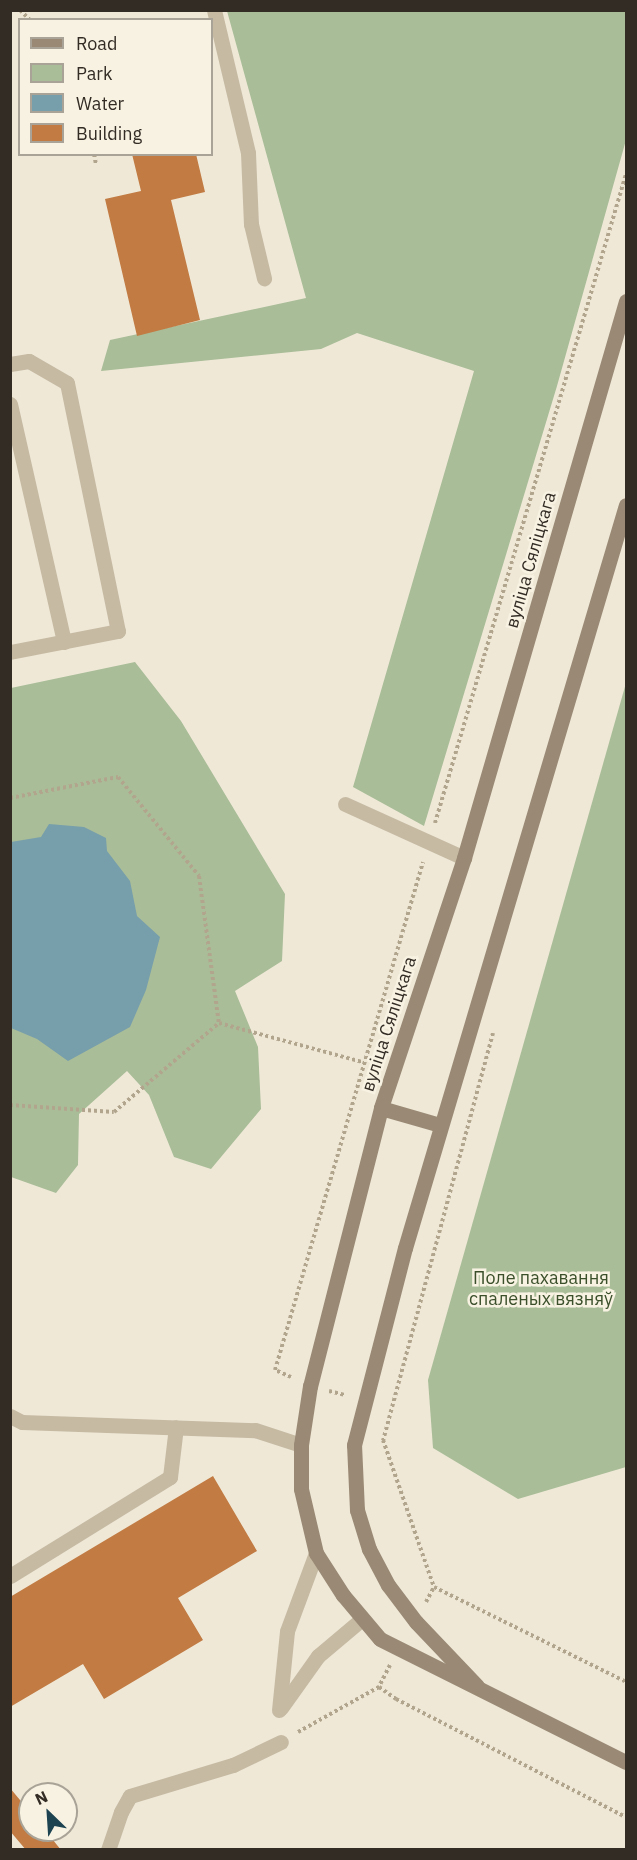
<!DOCTYPE html>
<meta charset="utf-8">
<style>
body{margin:0}
#map{position:relative;width:637px;height:1860px;overflow:hidden;background:#efe8d7;font-family:"IBM Plex Sans",sans-serif}
div>[style]{position:absolute}
.green>*{inset:0;background:#a9bd98}
.water>*{inset:0;background:#779eab}
.building>*{inset:0;background:#c17b43}
.path>*{height:4px;margin-top:-2px;transform-origin:0;background:repeating-linear-gradient(90deg,#b2a58e 0 3px,transparent 0 6px)}
.service>*{height:15px;margin:-7.5px;padding:0 7.5px;transform-origin:7.5px;border-radius:7.5px;background:#c6baa3}
.secondary>*{height:15px;margin:-7.5px;padding:0 7.5px;transform-origin:7.5px;border-radius:7.5px;background:#9a8a75}
span{translate:-50% -50%;white-space:nowrap;text-align:center;line-height:1.15;-webkit-text-stroke:5px #f7f2e2;paint-order:stroke}
.street-label{font-size:18px;color:#322c25}
.park-label{font-size:18px;color:#3a4f2a}
.frame{position:absolute;inset:0;border:12px solid #322c25;pointer-events:none}
.legend{position:absolute;left:18px;top:18px;width:195px;height:138px;box-sizing:border-box;background:#f7f2e2;border:2px solid #a8a396;margin:0;padding:8px 10px;list-style:none;font-size:18px;color:#322c25}
.legend li{display:flex;align-items:center;gap:12px;height:30px}
.legend b{width:30px;border:2px solid #a8a396}
.north{position:absolute;left:18px;top:1782px;width:60px;height:60px;box-sizing:border-box;background:#f7f2e2;border:2px solid #a8a396;border-radius:50%;rotate:335deg;font-size:16px;font-weight:700;line-height:24px;text-align:center;color:#322c25}
.north::after{content:'';display:block;margin:auto;width:21px;height:27px;background:#1d4351;clip-path:polygon(50% 0,100% 100%,50% 72%,0 100%)}
</style>
<div id="map">
<div class="green">
<div style="clip-path:polygon(227px 11px,626px 11px,626px 140px,557px 386px,424px 826px,353px 787px,474px 371px,357px 333px,321px 349px,101px 371px,110px 340px,306px 298px)"></div>
<div style="clip-path:polygon(135px 662px,181px 721px,285px 894px,282px 961px,235px 991px,258px 1047px,261px 1109px,211px 1169px,174px 1157px,149px 1095px,127px 1071px,79px 1114px,78px 1165px,56px 1193px,11px 1177px,11px 688px)"></div>
<div style="clip-path:polygon(626px 683px,626px 1467px,518px 1499px,433px 1448px,428px 1380px)"></div>
</div>
<div class="water">
<div style="clip-path:polygon(49px 824px,84px 827px,106px 838px,107px 851px,130px 881px,137px 916px,160px 937px,146px 990px,130px 1027px,68px 1061px,37px 1039px,11px 1028px,11px 842px,41px 837px)"></div>
</div>
<div class="building">
<div style="clip-path:polygon(132px 154px,196px 154px,205px 192px,171px 200px,200px 320px,137px 336px,105px 199px,141px 191px)"></div>
<div style="clip-path:polygon(213px 1476px,257px 1551px,178px 1598px,203px 1640px,104px 1699px,83px 1664px,10px 1707px,10px 1597px)"></div>
<div style="clip-path:polygon(10px 1788px,30px 1812px,30px 1830px,45px 1830px,61px 1850px,26px 1850px,10px 1831px)"></div>
</div>
<div class="path">
<div style="left:20px;top:10px;width:14px;rotate:45deg"></div>
<div style="left:94px;top:154px;width:10px;rotate:79deg"></div>
<div style="left:10px;top:798px;width:110px;rotate:-11deg"></div>
<div style="left:118px;top:777px;width:128px;rotate:50.7deg"></div>
<div style="left:199px;top:876px;width:148px;rotate:82.3deg"></div>
<div style="left:435px;top:823px;width:677px;rotate:-73.6deg"></div>
<div style="left:219px;top:1023px;width:149px;rotate:15.2deg"></div>
<div style="left:493px;top:1033px;width:422px;rotate:105.1deg"></div>
<div style="left:383px;top:1440px;width:156px;rotate:70.9deg"></div>
<div style="left:434px;top:1587px;width:214px;rotate:26.3deg"></div>
<div style="left:10px;top:1105px;width:104px;rotate:3.9deg"></div>
<div style="left:114px;top:1112px;width:138px;rotate:-40.3deg"></div>
<div style="left:291px;top:1377px;width:17px;rotate:-156deg"></div>
<div style="left:275px;top:1370px;width:529px;rotate:-73.76deg"></div>
<div style="left:329px;top:1391px;width:16px;rotate:14deg"></div>
<div style="left:426px;top:1602px;width:17px;rotate:-62deg"></div>
<div style="left:390px;top:1665px;width:25px;rotate:117deg"></div>
<div style="left:379px;top:1687px;width:21px;rotate:35deg"></div>
<div style="left:396px;top:1699px;width:259px;rotate:27.2deg"></div>
<div style="left:298px;top:1732px;width:93px;rotate:-29.1deg"></div>
</div>
<div class="service">
<div style="left:214px;top:10px;width:147px;rotate:76.6deg"></div>
<div style="left:248px;top:153px;width:71px;rotate:87.6deg"></div>
<div style="left:251px;top:224px;width:56px;rotate:76.5deg"></div>
<div style="left:10px;top:364px;width:19px;rotate:-9deg"></div>
<div style="left:29px;top:361px;width:44px;rotate:30.1deg"></div>
<div style="left:67px;top:383px;width:253px;rotate:78.4deg"></div>
<div style="left:118px;top:631px;width:110px;rotate:169deg"></div>
<div style="left:10px;top:404px;width:244px;rotate:77.2deg"></div>
<div style="left:345px;top:804px;width:131px;rotate:24.4deg"></div>
<div style="left:10px;top:1416px;width:13px;rotate:27deg"></div>
<div style="left:22px;top:1422px;width:233px;rotate:2deg"></div>
<div style="left:255px;top:1430px;width:48px;rotate:18.1deg"></div>
<div style="left:10px;top:1576px;width:188px;rotate:-31.7deg"></div>
<div style="left:170px;top:1477px;width:50px;rotate:-83.2deg"></div>
<div style="left:281px;top:1708px;width:64px;rotate:-54.6deg"></div>
<div style="left:318px;top:1656px;width:57px;rotate:-40.1deg"></div>
<div style="left:279px;top:1710px;width:79px;rotate:-84.2deg"></div>
<div style="left:287px;top:1631px;width:83px;rotate:-69.6deg"></div>
<div style="left:108px;top:1850px;width:40px;rotate:-71.1deg"></div>
<div style="left:121px;top:1812px;width:18px;rotate:-61deg"></div>
<div style="left:130px;top:1796px;width:108px;rotate:-16.8deg"></div>
<div style="left:233px;top:1765px;width:53px;rotate:-25.6deg"></div>
</div>
<div class="secondary">
<div style="left:626px;top:301px;width:580px;rotate:106.22deg"></div>
<div style="left:464px;top:858px;width:263px;rotate:108.4deg"></div>
<div style="left:381px;top:1108px;width:287px;rotate:104.3deg"></div>
<div style="left:310px;top:1386px;width:60px;rotate:98.7deg"></div>
<div style="left:301px;top:1445px;width:44px;rotate:90deg"></div>
<div style="left:301px;top:1489px;width:66px;rotate:76.8deg"></div>
<div style="left:316px;top:1553px;width:50px;rotate:57.3deg"></div>
<div style="left:343px;top:1595px;width:57px;rotate:49.9deg"></div>
<div style="left:380px;top:1639px;width:275px;rotate:26.6deg"></div>
<div style="left:381px;top:1108px;width:61px;rotate:16.1deg"></div>
<div style="left:477px;top:1686px;width:88px;rotate:-133.6deg"></div>
<div style="left:416px;top:1622px;width:46px;rotate:-127.1deg"></div>
<div style="left:388px;top:1585px;width:41px;rotate:-117.8deg"></div>
<div style="left:369px;top:1549px;width:41px;rotate:-107.1deg"></div>
<div style="left:357px;top:1510px;width:65px;rotate:-92.6deg"></div>
<div style="left:354px;top:1445px;width:203px;rotate:-75.5deg"></div>
<div style="left:405px;top:1248px;width:775px;rotate:-73.44deg"></div>
</div>
<div class="street-label">
<span style="left:531px;top:560px;rotate:-74deg">вуліца Сяліцкага</span>
<span style="left:389px;top:1024px;rotate:-72deg">вуліца Сяліцкага</span>
</div>
<div class="park-label">
<span style="left:541px;top:1289px">Поле пахавання<br>спаленых вязняў</span>
</div>
<div class="frame"></div>
<ul class="legend">
<li><b style="height:8px;background:#9a8a75"></b>Road</li>
<li><b style="height:16px;background:#a9bd98"></b>Park</li>
<li><b style="height:16px;background:#779eab"></b>Water</li>
<li><b style="height:16px;background:#c17b43"></b>Building</li>
</ul>
<div class="north">N</div>
</div>
